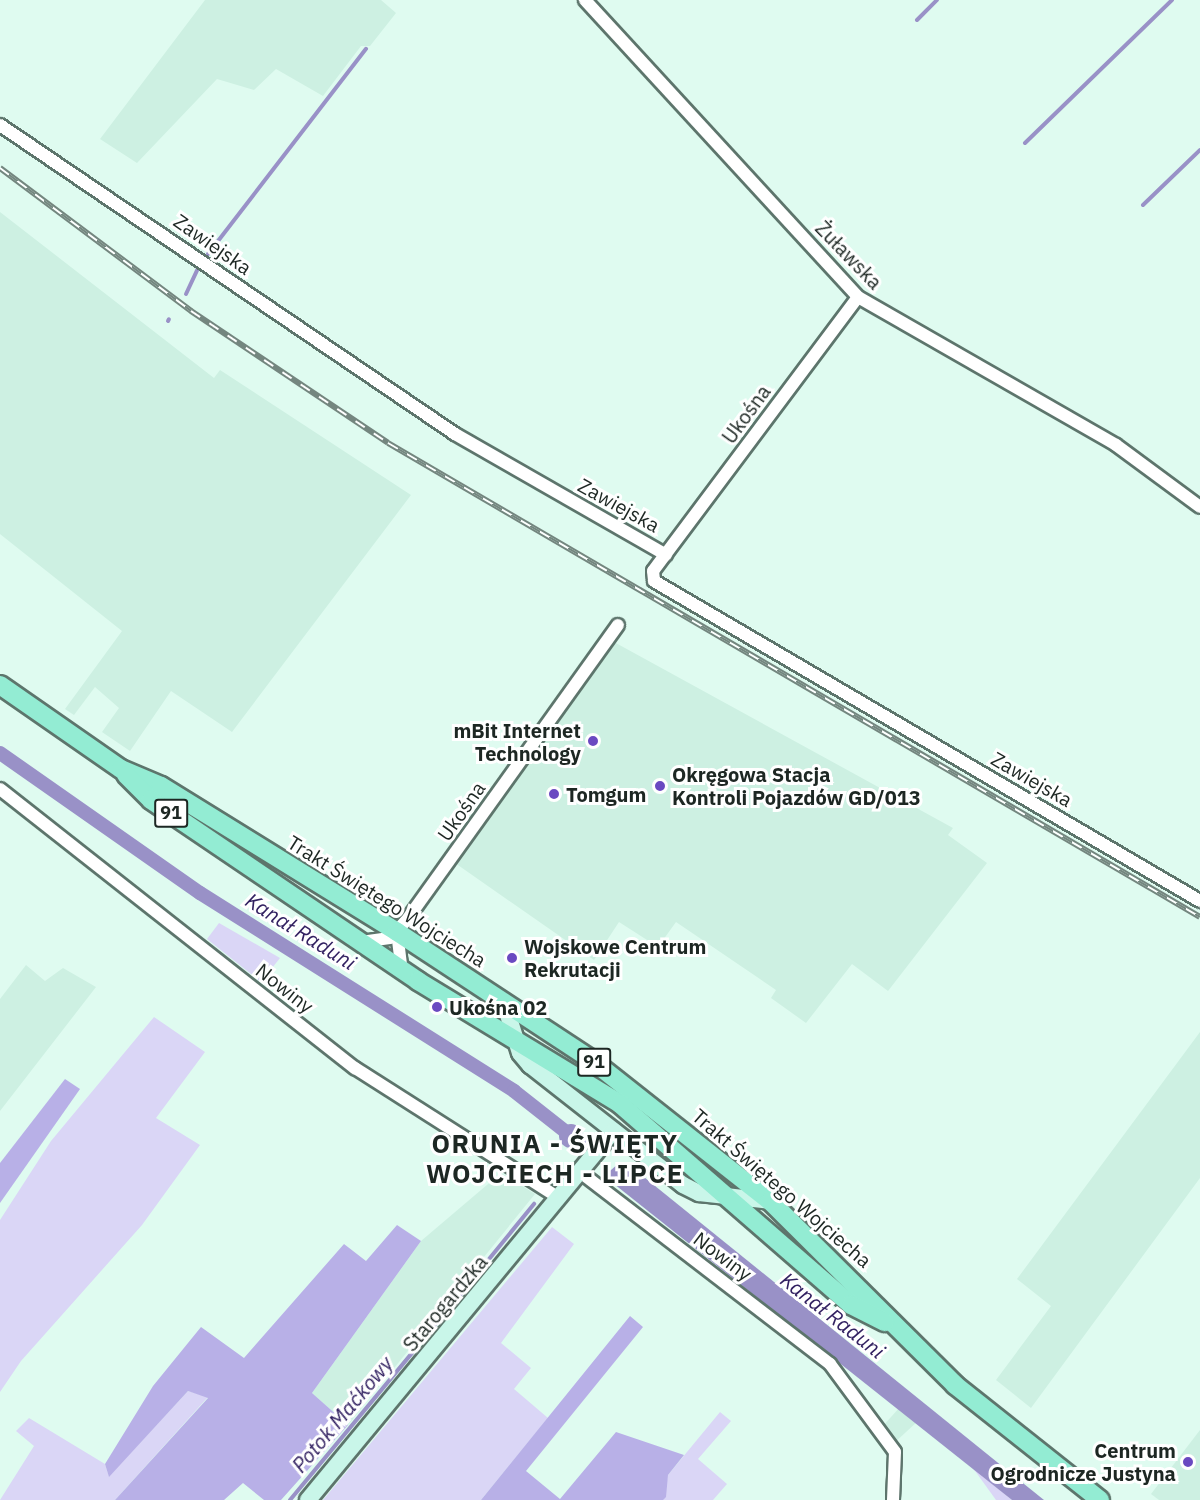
<!DOCTYPE html>
<meta charset="utf-8">
<style>
body{margin:0}
#map{position:relative;width:1200px;height:1500px;overflow:hidden;background:#dffbf0;font-family:"IBM Plex Sans",sans-serif}
div>[style]{position:absolute}
.built>*{inset:0;background:#cdf0e2}
.green>*{inset:0;background:#dad6f6}
.forest>*{inset:0;background:#b8b0e7}
.water>*{inset:0;background:#9991c7}
.round{border-radius:50%}
.stream>*{height:4px;margin:-2px;padding:0 2px;transform-origin:2px;border-radius:2px;background:#9991c7}
.canal>*{height:14px;margin:-7px;padding:0 7px;transform-origin:7px;border-radius:7px;background:#9991c7}
.roads{filter:drop-shadow(2px 0 #5d756c) drop-shadow(-2px 0 #5d756c) drop-shadow(0 2px #5d756c) drop-shadow(0 -2px #5d756c)}
.street>*{height:12px;margin:-6px;padding:0 6px;transform-origin:6px;border-radius:6px;background:#fff}
.secondary>*{height:16px;margin:-8px;padding:0 8px;transform-origin:8px;border-radius:8px;background:#c9f6e9}
.primary>*{height:18px;margin:-9px;padding:0 9px;transform-origin:9px;border-radius:9px;background:#93ecd3}
.rail>*{height:6px;margin-top:-3px;transform-origin:0;background:repeating-linear-gradient(90deg,#fff 0 11px,#74867f 0 22px);box-sizing:border-box;border-block:2px solid #74867f}
.dots>*{width:16px;height:16px;translate:-50% -50%;box-sizing:border-box;border:3px solid #fff;border-radius:50%}
span{translate:-50% -50%;white-space:nowrap;text-align:center;line-height:1.15;-webkit-text-stroke:6px #fff;paint-order:stroke}
.shield-label span{padding:2px 4px;background:#fff;border:2px solid;border-radius:4px;-webkit-text-stroke-width:0}
.shield-label{font-size:18px;color:#1d2723;font-weight:700}
.street-label{font-size:20px;color:#1d2723}
.poi-label{font-size:20px;color:#1d2723;font-weight:700}
.right{translate:-100% -50%;text-align:right}
.left{translate:0 -50%;text-align:left}
.water-label{font-size:21px;color:#322161;font-style:italic}
.district-label{font-size:26px;color:#1d2723;font-weight:700;letter-spacing:1.5px}
</style>
<div id="map">
<div class="built">
<div style="clip-path:polygon(205px 0,381px 0,396px 13px,370px 46px,361px 46px,323px 96px,276px 69px,254px 90px,217px 79px,137px 163px,100px 139px)"></div>
<div style="clip-path:polygon(0 212px,214px 378px,220px 370px,411px 495px,232px 732px,171px 691px,130px 751px,102px 732px,119px 708px,95px 687px,74px 715px,65px 709px,122px 631px,0 534px)"></div>
<div style="clip-path:polygon(614px 642px,953px 828px,948px 835px,987px 863px,888px 991px,852px 964px,806px 1023px,771px 998px,776px 990px,676px 922px,658px 947px,619px 922px,594px 960px,455px 863px)"></div>
<div style="clip-path:polygon(26px 965px,45px 981px,63px 968px,96px 987px,0 1111px,0 999px)"></div>
<div style="clip-path:polygon(1200px 1032px,1200px 1178px,1031px 1408px,996px 1380px,1051px 1306px,1017px 1279px)"></div>
<div style="clip-path:polygon(501px 1173px,535px 1194px,348px 1425px,312px 1393px,421px 1241px)"></div>
<div style="clip-path:polygon(900px 1407px,918px 1421px,893px 1444px,882px 1427px)"></div>
<div style="clip-path:polygon(1200px 1430px,1200px 1500px,1159px 1500px,1151px 1494px)"></div>
</div>
<div class="green">
<div style="clip-path:polygon(219px 923px,280px 958px,261px 982px,207px 939px)"></div>
<div style="clip-path:polygon(154px 1017px,205px 1052px,156px 1118px,200px 1145px,142px 1225px,21px 1361px,0 1392px,0 1220px,51px 1141px)"></div>
<div style="clip-path:polygon(552px 1227px,574px 1244px,501px 1343px,531px 1368px,514px 1389px,548px 1418px,481px 1500px,323px 1500px)"></div>
<div style="clip-path:polygon(188px 1391px,208px 1397px,115px 1500px,0 1500px,34px 1446px,16px 1431px,29px 1418px,105px 1464px,109px 1476px)"></div>
<div style="clip-path:polygon(720px 1412px,731px 1421px,698px 1459px,727px 1484px,713px 1500px,663px 1500px,668px 1475px)"></div>
<div style="clip-path:polygon(970px 1464px,1012px 1500px,996px 1500px)"></div>
</div>
<div class="forest">
<div style="clip-path:polygon(65px 1079px,80px 1089px,0 1203px,0 1163px)"></div>
<div style="clip-path:polygon(397px 1225px,421px 1241px,312px 1393px,348px 1425px,281px 1500px,264px 1500px,243px 1483px,224px 1500px,115px 1500px,208px 1398px,188px 1391px,109px 1477px,105px 1464px,153px 1386px,201px 1327px,244px 1358px,344px 1244px,366px 1261px)"></div>
<div style="clip-path:polygon(630px 1316px,643px 1327px,526px 1471px,560px 1499px,616px 1432px,684px 1455px,668px 1475px,666px 1497px,663px 1500px,481px 1500px)"></div>
</div>
<div class="water">
<div class="round" style="left:559px;top:1124px;width:24px;height:24px"></div>
<div style="clip-path:polygon(618px 1164px,639px 1173px,1044px 1500px,1012px 1500px,604px 1176px)"></div>
</div>
<div class="stream">
<div style="left:917px;top:20px;width:28px;rotate:-45deg"></div>
<div style="left:1025px;top:143px;width:205px;rotate:-44.2deg"></div>
<div style="left:1143px;top:205px;width:79px;rotate:-44deg"></div>
<div style="left:208px;top:254px;width:259px;rotate:-52.4deg"></div>
<div style="left:186px;top:294px;width:33px;rotate:-65deg"></div>
<div style="left:168px;top:321px;width:2px;rotate:-63deg"></div>
<div style="left:476px;top:1275px;width:92px;rotate:-50.8deg"></div>
<div style="left:428px;top:1333px;width:60px;rotate:-49.7deg"></div>
<div style="left:290px;top:1500px;width:199px;rotate:-50.3deg"></div>
</div>
<div class="canal">
<div style="left:0;top:753px;width:244px;rotate:35deg"></div>
<div style="left:200px;top:893px;width:371px;rotate:32.2deg"></div>
<div style="left:514px;top:1091px;width:84px;rotate:38.2deg"></div>
</div>
<div class="roads">
<div class="street">
<div style="left:585px;top:0;width:403px;rotate:47.4deg"></div>
<div style="left:858px;top:297px;width:297px;rotate:29.8deg"></div>
<div style="left:1116px;top:445px;width:104px;rotate:36.4deg"></div>
<div style="left:0;top:125px;width:550px;rotate:34.18deg"></div>
<div style="left:455px;top:434px;width:243px;rotate:29.8deg"></div>
<div style="left:858px;top:297px;width:342px;rotate:126.8deg"></div>
<div style="left:653px;top:571px;width:10px;rotate:84deg"></div>
<div style="left:654px;top:581px;width:633px;rotate:30.37deg"></div>
<div style="left:0;top:789px;width:452px;rotate:38.2deg"></div>
<div style="left:355px;top:1068px;width:242px;rotate:32.5deg"></div>
<div style="left:397px;top:932px;width:38px;rotate:83deg"></div>
<div style="left:361px;top:942px;width:29px;rotate:-8deg"></div>
<div style="left:390px;top:938px;width:23px;rotate:-47deg"></div>
<div style="left:406px;top:921px;width:364px;rotate:-54.4deg"></div>
<div style="left:580px;top:1172px;width:315px;rotate:37.5deg"></div>
<div style="left:830px;top:1364px;width:109px;rotate:53.5deg"></div>
<div style="left:895px;top:1452px;width:48px;rotate:92.4deg"></div>
</div>
<div class="secondary">
<div style="left:504px;top:1002px;width:53px;rotate:72.6deg"></div>
<div style="left:520px;top:1053px;width:16px;rotate:50deg"></div>
<div style="left:530px;top:1065px;width:194px;rotate:38.1deg"></div>
<div style="left:683px;top:1185px;width:18px;rotate:27deg"></div>
<div style="left:699px;top:1193px;width:71px;rotate:6.4deg"></div>
<div style="left:308px;top:1500px;width:479px;rotate:-50.4deg"></div>
</div>
<div class="primary">
<div style="left:0;top:685px;width:147px;rotate:34.8deg"></div>
<div style="left:121px;top:769px;width:43px;rotate:23deg"></div>
<div style="left:161px;top:786px;width:278px;rotate:31.7deg"></div>
<div style="left:397px;top:932px;width:231px;rotate:33.3deg"></div>
<div style="left:590px;top:1059px;width:229px;rotate:38.3deg"></div>
<div style="left:770px;top:1201px;width:261px;rotate:44.8deg"></div>
<div style="left:955px;top:1385px;width:185px;rotate:38.4deg"></div>
<div style="left:126px;top:775px;width:35px;rotate:45deg"></div>
<div style="left:151px;top:800px;width:323px;rotate:34.1deg"></div>
<div style="left:418px;top:981px;width:237px;rotate:31.3deg"></div>
<div style="left:620px;top:1104px;width:306px;rotate:41deg"></div>
<div style="left:851px;top:1305px;width:38px;rotate:27deg"></div>
</div>
</div>
<div class="rail">
<div style="left:0;top:168px;width:239px;rotate:36.8deg"></div>
<div style="left:191px;top:311px;width:237px;rotate:33.8deg"></div>
<div style="left:388px;top:443px;width:940px;rotate:30.27deg"></div>
</div>
<div class="dots">
<div style="left:593px;top:741px;background:#6a49c1"></div>
<div style="left:660px;top:786px;background:#6a49c1"></div>
<div style="left:554px;top:794px;background:#6a49c1"></div>
<div style="left:512px;top:958px;background:#6a49c1"></div>
<div style="left:437px;top:1007px;background:#6a49c1"></div>
<div style="left:1188px;top:1462px;background:#6a49c1"></div>
</div>
<div class="shield-label">
<span style="left:171px;top:813px">91</span>
<span style="left:594px;top:1062px">91</span>
</div>
<div class="street-label">
<span style="left:213px;top:244px;rotate:35deg">Zawiejska</span>
<span style="left:849px;top:255px;rotate:46deg">Żuławska</span>
<span style="left:746px;top:414px;rotate:-54deg">Ukośna</span>
<span style="left:619px;top:505px;rotate:29deg">Zawiejska</span>
<span style="left:1032px;top:779px;rotate:30deg">Zawiejska</span>
<span style="left:461px;top:811px;rotate:-55deg">Ukośna</span>
<span style="left:387px;top:901px;rotate:32deg">Trakt Świętego Wojciecha</span>
<span style="left:285px;top:988px;rotate:38deg">Nowiny</span>
<span style="left:782px;top:1188px;rotate:41deg">Trakt Świętego Wojciecha</span>
<span style="left:723px;top:1256px;rotate:37deg">Nowiny</span>
<span style="left:445px;top:1303px;rotate:-50deg">Starogardzka</span>
</div>
<div class="poi-label">
<span class="right" style="left:581px;top:742px">mBit Internet<br>Technology</span>
<span class="left" style="left:672px;top:786px">Okręgowa Stacja<br>Kontroli Pojazdów GD/013</span>
<span class="left" style="left:566px;top:794px">Tomgum</span>
<span class="left" style="left:524px;top:958px">Wojskowe Centrum<br>Rekrutacji</span>
<span class="left" style="left:449px;top:1007px">Ukośna 02</span>
<span class="right" style="left:1176px;top:1462px">Centrum<br>Ogrodnicze Justyna</span>
</div>
<div class="water-label">
<span style="left:301px;top:931px;rotate:32deg">Kanał Raduni</span>
<span style="left:833px;top:1315px;rotate:38deg">Kanał Raduni</span>
<span style="left:342px;top:1414px;rotate:-50deg">Potok Maćkowy</span>
</div>
<div class="district-label">
<span style="left:555px;top:1159px">ORUNIA - ŚWIĘTY<br>WOJCIECH - LIPCE</span>
</div>
</div>
